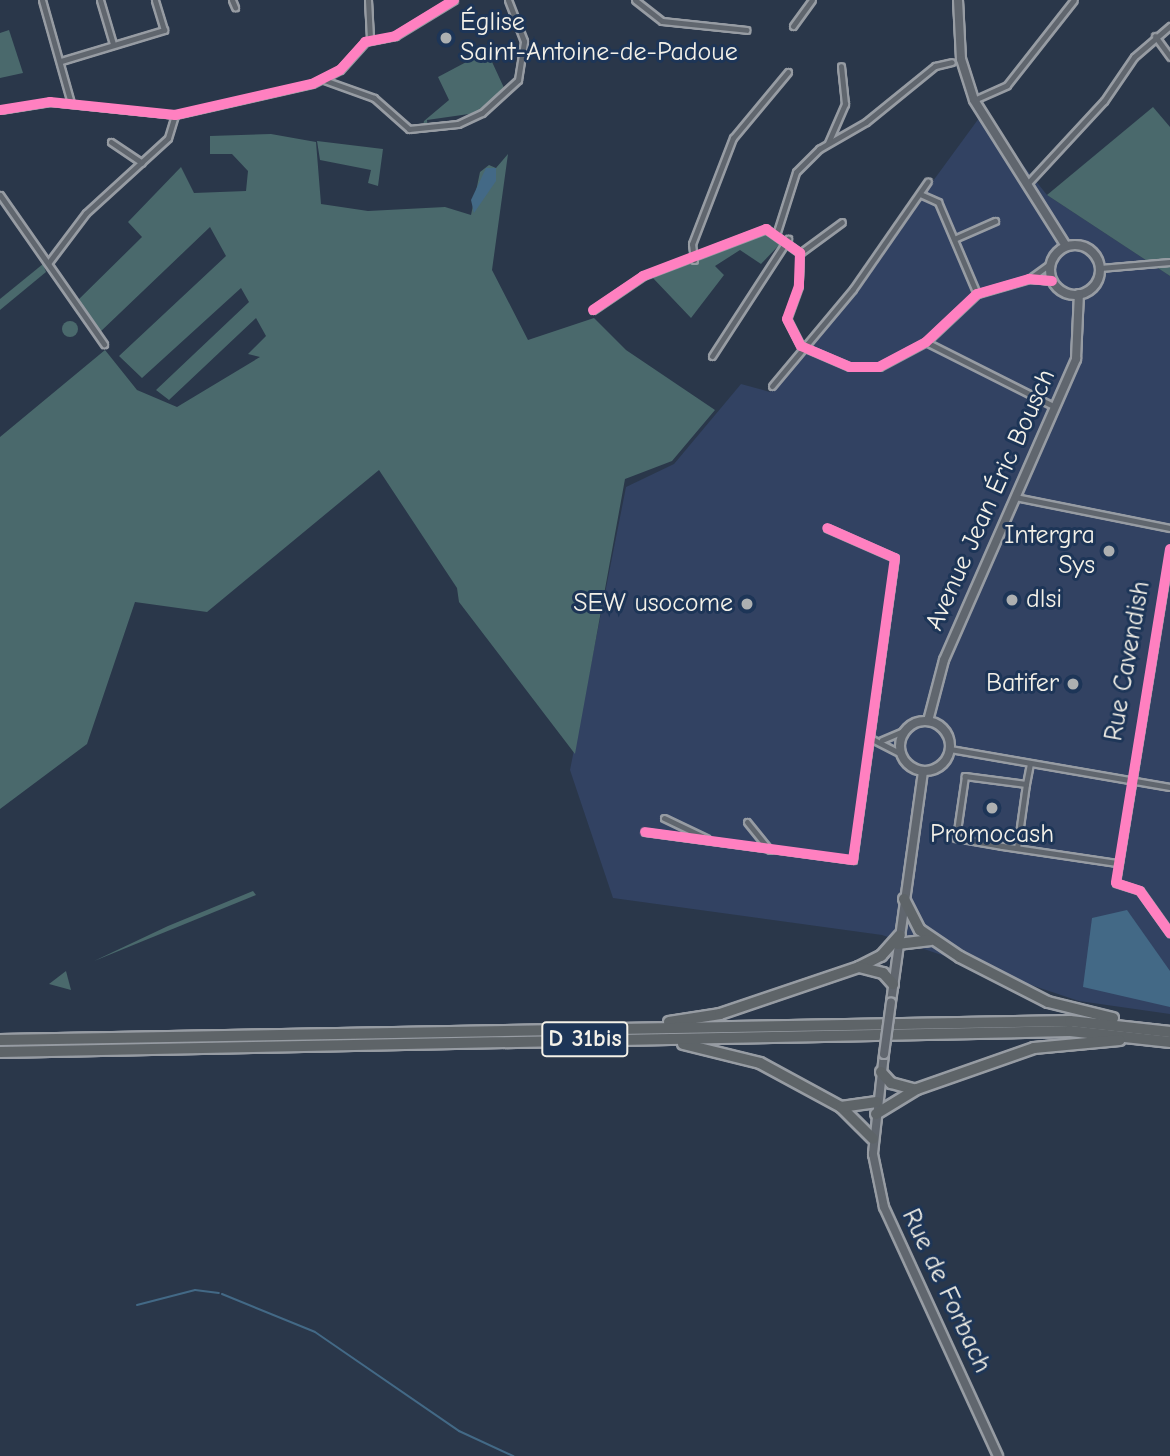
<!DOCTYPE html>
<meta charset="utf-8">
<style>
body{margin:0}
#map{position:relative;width:1170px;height:1456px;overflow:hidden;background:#2a374a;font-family:"Comic Neue",sans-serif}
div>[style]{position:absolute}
.built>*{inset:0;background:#324262}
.green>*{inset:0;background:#4a696c}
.round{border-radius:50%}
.water>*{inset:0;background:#436986}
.stream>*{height:2px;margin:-1px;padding:0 1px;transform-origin:1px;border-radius:1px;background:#436986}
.roads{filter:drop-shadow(2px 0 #979ca3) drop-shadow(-2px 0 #979ca3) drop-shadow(0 2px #979ca3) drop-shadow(0 -2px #979ca3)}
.street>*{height:5px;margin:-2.5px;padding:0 2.5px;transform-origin:2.5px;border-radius:2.5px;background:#60666e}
.secondary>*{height:8px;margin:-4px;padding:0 4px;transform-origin:4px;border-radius:4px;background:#60666e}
.secondary>.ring{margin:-4px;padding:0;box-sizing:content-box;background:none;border:8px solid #60666e;border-radius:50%}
.highway>*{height:10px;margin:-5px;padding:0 5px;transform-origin:5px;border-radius:5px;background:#5e6468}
.bridges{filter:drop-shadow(2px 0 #979ca3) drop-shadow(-2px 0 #979ca3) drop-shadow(0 2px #979ca3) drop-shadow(0 -2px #979ca3)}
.secondary-bridge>*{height:8px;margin:-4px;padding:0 4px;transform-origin:4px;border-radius:4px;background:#60666e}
.cycleway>*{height:10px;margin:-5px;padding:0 5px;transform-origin:5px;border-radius:5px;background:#ff80c0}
.dots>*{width:19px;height:19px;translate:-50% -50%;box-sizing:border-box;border:4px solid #1d3557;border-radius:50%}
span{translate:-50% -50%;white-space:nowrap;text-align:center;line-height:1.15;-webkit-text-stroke:6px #1d3557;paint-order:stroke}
.shield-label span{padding:2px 5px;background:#1d3557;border:2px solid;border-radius:5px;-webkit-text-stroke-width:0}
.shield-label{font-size:24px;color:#f4f1e8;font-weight:700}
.poi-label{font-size:26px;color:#f4f1e8}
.left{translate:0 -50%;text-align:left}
.right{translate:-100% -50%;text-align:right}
.street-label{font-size:26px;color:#f4f1e8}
</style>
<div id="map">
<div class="built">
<div style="clip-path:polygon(982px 114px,1047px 195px,1170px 276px,1170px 1014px,1079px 1001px,882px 935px,613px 898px,570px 770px,626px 487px,674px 464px,741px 384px,770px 392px,813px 345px)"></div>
</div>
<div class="green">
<div style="clip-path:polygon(9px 30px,23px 73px,0 78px,0 33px)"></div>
<div style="clip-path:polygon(487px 51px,505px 90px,476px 113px,427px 120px,428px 130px,422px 130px,424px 121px,449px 100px,438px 77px)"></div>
<div style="clip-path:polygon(1153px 107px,1170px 127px,1170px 276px,1047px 195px)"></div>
<div style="clip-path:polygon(271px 134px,316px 142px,321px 204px,368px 211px,445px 207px,471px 215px,480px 172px,489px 165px,496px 168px,508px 154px,492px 270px,528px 340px,594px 318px,626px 350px,715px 410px,672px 461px,625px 479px,575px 754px,459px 602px,457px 588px,379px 470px,207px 612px,135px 602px,87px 744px,0 809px,0 437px,105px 350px,137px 390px,177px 407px,260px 357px,248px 354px,266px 336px,256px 318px,169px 400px,156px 390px,249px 302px,241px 288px,142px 378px,119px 356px,226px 256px,210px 227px,98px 334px,74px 304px,142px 237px,128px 222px,181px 167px,194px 193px,246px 191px,248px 171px,232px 154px,210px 154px,210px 136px)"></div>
<div style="clip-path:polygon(317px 141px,383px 149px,378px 186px,368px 183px,371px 170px,320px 160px)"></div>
<div style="clip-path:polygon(756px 234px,773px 235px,781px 243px,761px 264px,740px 250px,715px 266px,724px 275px,691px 318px,652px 277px)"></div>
<div style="clip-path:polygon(43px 264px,46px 272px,0 310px,0 299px)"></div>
<div class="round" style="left:62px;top:321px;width:16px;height:16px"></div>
<div style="clip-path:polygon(253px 891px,256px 895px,94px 961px,168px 926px)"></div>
<div style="clip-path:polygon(66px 971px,71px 990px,49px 984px)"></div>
</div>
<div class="water">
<div style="clip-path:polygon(486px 168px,496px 168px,496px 181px,474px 213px,471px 200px)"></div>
<div style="clip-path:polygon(1127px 910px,1170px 971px,1170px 1007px,1083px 987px,1092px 918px)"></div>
</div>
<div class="stream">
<div style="left:222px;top:1294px;width:100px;rotate:22.2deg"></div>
<div style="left:315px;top:1332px;width:175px;rotate:34.5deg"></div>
<div style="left:459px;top:1431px;width:60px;rotate:24.8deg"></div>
<div style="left:137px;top:1305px;width:60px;rotate:-14.5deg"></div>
<div style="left:195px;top:1290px;width:24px;rotate:7deg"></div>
</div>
<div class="roads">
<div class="street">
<div style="left:42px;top:0;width:107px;rotate:74.3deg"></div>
<div style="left:100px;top:0;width:46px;rotate:73.5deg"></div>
<div style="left:232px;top:0;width:8px;rotate:67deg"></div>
<div style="left:368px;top:0;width:39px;rotate:87deg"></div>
<div style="left:635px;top:0;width:34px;rotate:38deg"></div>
<div style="left:662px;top:21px;width:85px;rotate:6deg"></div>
<div style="left:793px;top:26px;width:32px;rotate:-54deg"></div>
<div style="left:1155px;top:36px;width:26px;rotate:54deg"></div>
<div style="left:61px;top:61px;width:108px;rotate:-16.8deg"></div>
<div style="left:164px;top:30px;width:31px;rotate:-107deg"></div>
<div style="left:324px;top:80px;width:53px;rotate:19.8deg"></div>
<div style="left:374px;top:98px;width:47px;rotate:41.5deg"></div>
<div style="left:409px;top:129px;width:49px;rotate:-5.8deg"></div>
<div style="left:458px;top:124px;width:26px;rotate:-25deg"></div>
<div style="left:482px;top:113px;width:49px;rotate:-42.5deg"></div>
<div style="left:518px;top:80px;width:39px;rotate:-81deg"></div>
<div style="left:524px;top:41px;width:44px;rotate:-111.3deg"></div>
<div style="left:974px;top:100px;width:36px;rotate:-24deg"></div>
<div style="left:1007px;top:85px;width:108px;rotate:-51.8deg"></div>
<div style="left:0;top:110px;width:51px;rotate:-9.1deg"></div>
<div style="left:50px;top:102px;width:126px;rotate:5.9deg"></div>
<div style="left:175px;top:115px;width:140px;rotate:-12.8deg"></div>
<div style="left:312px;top:84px;width:31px;rotate:-27deg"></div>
<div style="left:340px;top:70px;width:38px;rotate:-48deg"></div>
<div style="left:365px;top:42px;width:31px;rotate:-11deg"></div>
<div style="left:395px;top:36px;width:69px;rotate:-31.4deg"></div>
<div style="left:111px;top:142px;width:37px;rotate:34deg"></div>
<div style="left:828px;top:143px;width:43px;rotate:-66.4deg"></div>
<div style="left:845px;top:104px;width:38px;rotate:-96deg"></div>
<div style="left:1028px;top:183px;width:112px;rotate:-47.2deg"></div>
<div style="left:1104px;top:101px;width:53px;rotate:-55.7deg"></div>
<div style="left:1134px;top:57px;width:48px;rotate:-40.7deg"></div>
<div style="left:920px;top:194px;width:20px;rotate:24deg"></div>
<div style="left:938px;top:202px;width:100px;rotate:67deg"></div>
<div style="left:0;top:195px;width:182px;rotate:55.1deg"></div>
<div style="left:777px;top:232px;width:63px;rotate:-72.4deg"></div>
<div style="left:796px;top:172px;width:33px;rotate:-45deg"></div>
<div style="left:819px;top:149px;width:54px;rotate:-29.9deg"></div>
<div style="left:866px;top:122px;width:89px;rotate:-39.1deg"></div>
<div style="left:935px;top:66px;width:17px;rotate:-13deg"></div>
<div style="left:954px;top:239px;width:45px;rotate:-23.7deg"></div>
<div style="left:800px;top:253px;width:52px;rotate:-36.4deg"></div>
<div style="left:694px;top:260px;width:16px;rotate:-97deg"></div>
<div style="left:692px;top:244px;width:114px;rotate:-68.9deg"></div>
<div style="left:733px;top:138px;width:86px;rotate:-50.2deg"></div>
<div style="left:49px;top:262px;width:61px;rotate:-52.9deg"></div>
<div style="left:86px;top:213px;width:111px;rotate:-42.4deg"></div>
<div style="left:168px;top:138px;width:24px;rotate:-73deg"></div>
<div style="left:1100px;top:268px;width:70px;rotate:-4.9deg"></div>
<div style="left:1029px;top:279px;width:26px;rotate:-36deg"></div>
<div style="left:593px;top:310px;width:60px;rotate:-34.2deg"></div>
<div style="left:643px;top:276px;width:132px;rotate:-20.9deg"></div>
<div style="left:766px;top:229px;width:42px;rotate:35.2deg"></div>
<div style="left:800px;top:253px;width:33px;rotate:92deg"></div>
<div style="left:799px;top:286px;width:35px;rotate:110deg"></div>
<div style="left:787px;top:319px;width:30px;rotate:63deg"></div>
<div style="left:801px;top:346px;width:53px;rotate:23.2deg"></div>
<div style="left:850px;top:367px;width:29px"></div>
<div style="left:879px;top:367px;width:53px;rotate:-28deg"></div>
<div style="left:926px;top:342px;width:70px;rotate:-43.3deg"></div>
<div style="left:977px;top:294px;width:54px;rotate:-16.1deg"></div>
<div style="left:1029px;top:279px;width:23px;rotate:5deg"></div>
<div style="left:926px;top:342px;width:144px;rotate:26.7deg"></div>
<div style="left:712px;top:356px;width:140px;rotate:-57deg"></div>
<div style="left:772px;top:386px;width:126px;rotate:-50.1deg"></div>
<div style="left:853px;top:289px;width:131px;rotate:-55.2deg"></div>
<div style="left:1015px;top:497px;width:158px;rotate:11.3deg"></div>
<div style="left:1170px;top:549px;width:338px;rotate:99.2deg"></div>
<div style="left:1116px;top:883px;width:25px;rotate:18deg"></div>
<div style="left:1140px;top:891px;width:52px;rotate:54.5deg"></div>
<div style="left:870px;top:738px;width:34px;rotate:27deg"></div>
<div style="left:882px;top:740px;width:25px;rotate:-23deg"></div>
<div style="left:950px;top:749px;width:223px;rotate:9.8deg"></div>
<div style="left:1026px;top:784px;width:21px;rotate:-79deg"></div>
<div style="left:664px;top:818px;width:47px;rotate:25.5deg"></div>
<div style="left:747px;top:822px;width:36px;rotate:51deg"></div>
<div style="left:645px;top:832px;width:210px;rotate:7.7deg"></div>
<div style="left:853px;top:860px;width:305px;rotate:-82.1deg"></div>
<div style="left:895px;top:558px;width:74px;rotate:-156.2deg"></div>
<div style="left:1017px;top:848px;width:65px;rotate:-82deg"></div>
<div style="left:1026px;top:784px;width:62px;rotate:-172.5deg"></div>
<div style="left:965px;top:776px;width:63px;rotate:98.3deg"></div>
<div style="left:956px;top:838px;width:47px;rotate:9.9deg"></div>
<div style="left:1002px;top:846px;width:116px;rotate:8.4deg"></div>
</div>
<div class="secondary">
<div style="left:958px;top:0;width:59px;rotate:87.1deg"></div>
<div style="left:961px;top:59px;width:43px;rotate:72.4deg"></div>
<div style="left:974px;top:100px;width:173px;rotate:57.8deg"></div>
<div class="ring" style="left:1050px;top:245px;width:42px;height:42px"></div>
<div class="ring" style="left:900px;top:721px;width:42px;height:42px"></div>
<div style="left:928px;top:721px;width:63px;rotate:-75.3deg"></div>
<div style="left:944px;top:660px;width:329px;rotate:-66.3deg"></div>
<div style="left:1076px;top:359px;width:65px;rotate:-87.4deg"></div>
<div style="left:891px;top:1002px;width:233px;rotate:-82.1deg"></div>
<div style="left:884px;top:1054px;width:101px;rotate:96.3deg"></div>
<div style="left:873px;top:1154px;width:54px;rotate:78.3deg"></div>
<div style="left:884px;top:1207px;width:274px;rotate:65.4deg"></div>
</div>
<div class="highway">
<div style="left:904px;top:899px;width:35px;rotate:63deg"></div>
<div style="left:920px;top:930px;width:48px;rotate:34deg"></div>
<div style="left:960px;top:957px;width:99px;rotate:27.1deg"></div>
<div style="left:1048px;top:1002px;width:67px;rotate:13.8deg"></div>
<div style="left:898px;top:944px;width:33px;rotate:-7deg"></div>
<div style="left:859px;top:967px;width:25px;rotate:-27deg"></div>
<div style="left:881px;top:956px;width:28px;rotate:-48deg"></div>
<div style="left:669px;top:1022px;width:52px;rotate:-8.9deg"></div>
<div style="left:720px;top:1014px;width:147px;rotate:-18.7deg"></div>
<div style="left:859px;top:967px;width:25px;rotate:14deg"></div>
<div style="left:883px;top:973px;width:15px;rotate:48deg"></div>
<div style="left:0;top:1040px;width:1070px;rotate:-1.02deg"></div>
<div style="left:1070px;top:1021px;width:101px;rotate:6.3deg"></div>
<div style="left:683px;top:1044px;width:79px;rotate:13.9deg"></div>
<div style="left:760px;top:1063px;width:92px;rotate:28.5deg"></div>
<div style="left:841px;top:1107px;width:45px;rotate:45deg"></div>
<div style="left:0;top:1052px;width:1070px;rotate:-1.12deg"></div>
<div style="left:1070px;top:1031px;width:101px;rotate:6.3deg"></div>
<div style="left:881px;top:1072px;width:15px;rotate:48deg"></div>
<div style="left:891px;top:1083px;width:24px;rotate:15deg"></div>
<div style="left:841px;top:1107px;width:36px;rotate:-8deg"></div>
<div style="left:876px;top:1114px;width:48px;rotate:-31.4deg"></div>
<div style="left:917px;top:1089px;width:124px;rotate:-19.3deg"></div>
<div style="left:1034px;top:1048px;width:86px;rotate:-5.3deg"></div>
</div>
</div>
<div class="bridges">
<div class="secondary-bridge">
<div style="left:884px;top:1054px;width:52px;rotate:-82.3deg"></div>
</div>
</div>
<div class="cycleway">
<div style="left:0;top:110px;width:51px;rotate:-9.1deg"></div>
<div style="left:50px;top:102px;width:126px;rotate:5.9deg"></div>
<div style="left:175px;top:115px;width:140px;rotate:-12.8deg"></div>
<div style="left:312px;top:84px;width:31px;rotate:-27deg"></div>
<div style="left:340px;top:70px;width:38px;rotate:-48deg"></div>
<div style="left:365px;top:42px;width:31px;rotate:-11deg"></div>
<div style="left:395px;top:36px;width:69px;rotate:-31.4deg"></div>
<div style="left:593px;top:310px;width:60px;rotate:-34.2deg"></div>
<div style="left:643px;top:276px;width:132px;rotate:-20.9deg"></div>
<div style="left:766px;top:229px;width:42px;rotate:35.2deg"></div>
<div style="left:800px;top:253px;width:33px;rotate:92deg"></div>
<div style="left:799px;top:286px;width:35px;rotate:110deg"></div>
<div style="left:787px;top:319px;width:30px;rotate:63deg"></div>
<div style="left:801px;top:346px;width:53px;rotate:23.2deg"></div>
<div style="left:850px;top:367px;width:29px"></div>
<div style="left:879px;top:367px;width:53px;rotate:-28deg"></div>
<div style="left:926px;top:342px;width:70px;rotate:-43.3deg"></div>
<div style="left:977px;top:294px;width:54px;rotate:-16.1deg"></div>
<div style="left:1029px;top:279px;width:23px;rotate:5deg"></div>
<div style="left:1170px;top:549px;width:338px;rotate:99.2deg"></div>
<div style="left:1116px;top:883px;width:25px;rotate:18deg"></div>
<div style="left:1140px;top:891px;width:52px;rotate:54.5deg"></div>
<div style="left:645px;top:832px;width:210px;rotate:7.7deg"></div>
<div style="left:853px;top:860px;width:305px;rotate:-82.1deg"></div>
<div style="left:895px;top:558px;width:74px;rotate:-156.2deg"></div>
</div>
<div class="dots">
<div style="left:446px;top:38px;background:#adb0b1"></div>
<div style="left:1109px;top:551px;background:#adb0b1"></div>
<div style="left:1012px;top:600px;background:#adb0b1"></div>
<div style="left:747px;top:604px;background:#adb0b1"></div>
<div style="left:1073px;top:684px;background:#adb0b1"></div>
<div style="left:992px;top:808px;background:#adb0b1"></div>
</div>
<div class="shield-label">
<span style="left:585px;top:1039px">D 31bis</span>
</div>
<div class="poi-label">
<span class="left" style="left:460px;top:38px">Église<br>Saint-Antoine-de-Padoue</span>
<span class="right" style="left:1095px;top:551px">Intergra<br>Sys</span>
<span class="left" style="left:1026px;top:600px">dlsi</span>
<span class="right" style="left:733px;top:604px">SEW usocome</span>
<span class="right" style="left:1059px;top:684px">Batifer</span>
<span style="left:992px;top:835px">Promocash</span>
</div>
<div class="street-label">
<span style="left:991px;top:500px;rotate:-66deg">Avenue Jean Éric Bousch</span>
<span style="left:1128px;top:661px;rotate:-80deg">Rue Cavendish</span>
<span style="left:946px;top:1291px;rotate:65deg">Rue de Forbach</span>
</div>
</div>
